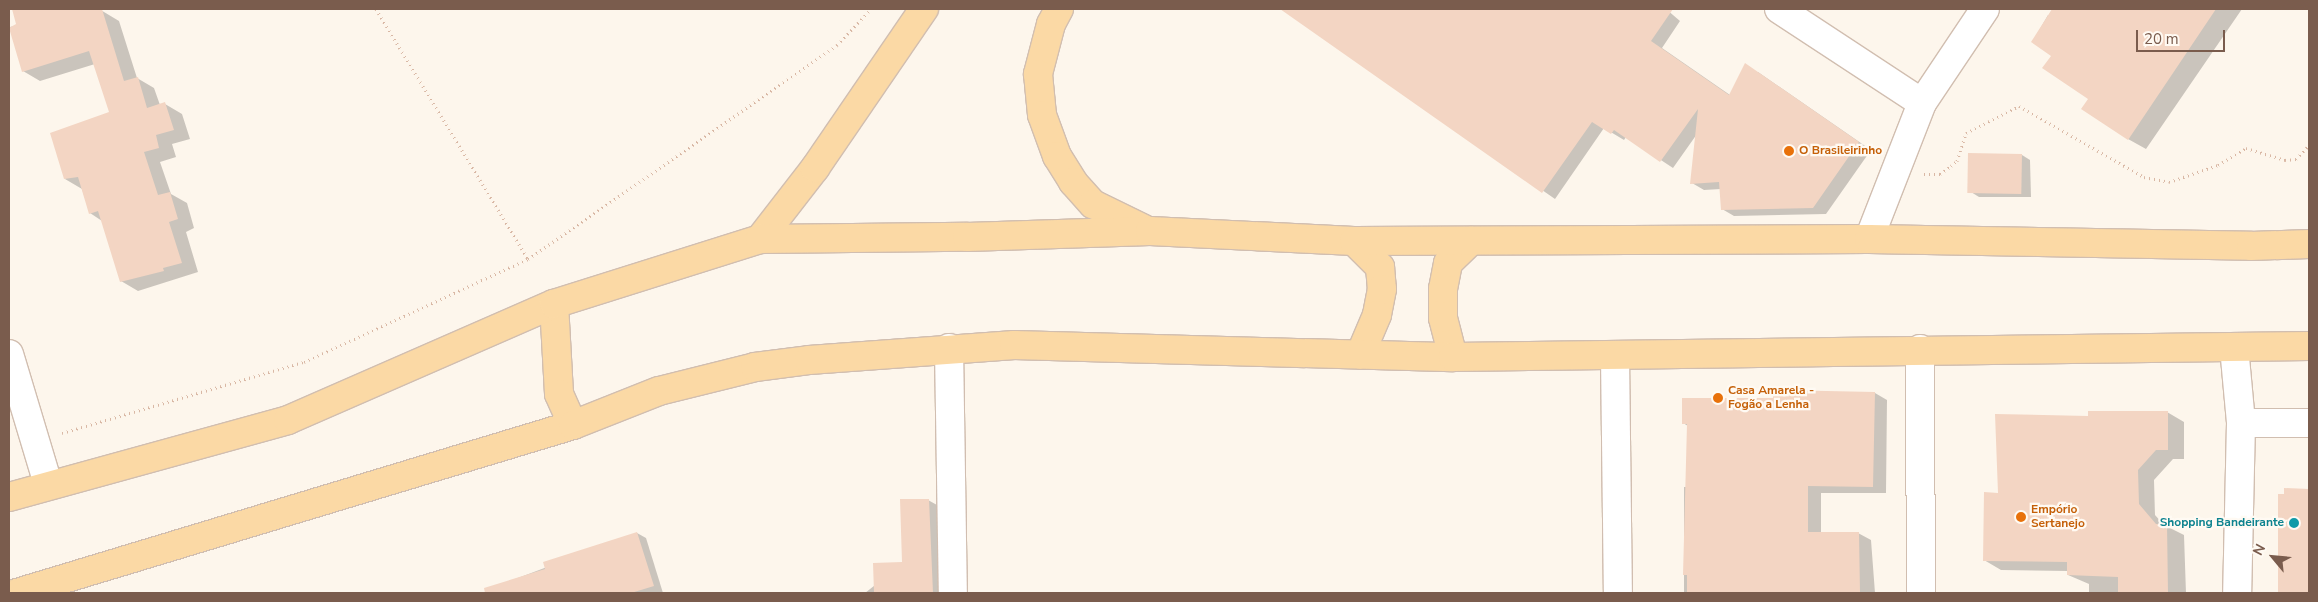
<!DOCTYPE html>
<meta charset="utf-8">
<style>
body{margin:0}
#map{position:relative;width:2318px;height:602px;overflow:hidden;background:#fdf6ec;font-family:"Nunito Sans",sans-serif}
div>[style]{position:absolute}
.shadow>*{inset:0;background:#0003}
.building>*{inset:0;background:#f3d5c3;transform-origin:0 0}
.path>*{height:3px;margin-top:-1.5px;transform-origin:0;background:repeating-linear-gradient(90deg,#d9b8a5 0 1px,transparent 0 5px)}
.roads{filter:drop-shadow(1px 0 #d1beb0) drop-shadow(-1px 0 #d1beb0) drop-shadow(0 1px #d1beb0) drop-shadow(0 -1px #d1beb0)}
.minor>*{height:28px;margin:-14px;padding:0 14px;transform-origin:14px;border-radius:14px;background:#fff}
.major>*{height:28px;margin:-14px;padding:0 14px;transform-origin:14px;border-radius:14px;background:#fbd9a5}
.dots>*{width:14px;height:14px;translate:-50% -50%;box-sizing:border-box;border:2px solid #fffaf3;border-radius:50%}
span{translate:-50% -50%;white-space:nowrap;text-align:center;line-height:1.15;-webkit-text-stroke:4.5px #fffaf3;paint-order:stroke}
.food-label{font-size:12px;color:#c56008;font-weight:700}
.left{translate:0 -50%;text-align:left}
.culture-label{font-size:12px;color:#0d838f;font-weight:700}
.right{translate:-100% -50%;text-align:right}
.frame{position:absolute;inset:0;border:10px solid #7a5c4d;pointer-events:none}
.north{position:absolute;left:2248px;top:532px;width:50px;height:50px;-webkit-text-stroke:4px #fffaf3;paint-order:stroke;rotate:298deg;font-size:14px;font-weight:700;line-height:20px;text-align:center;color:#7a5c4d}
.north::after{content:'';display:block;margin:auto;width:18px;height:22px;background:#7a5c4d;clip-path:polygon(50% 0,100% 100%,50% 72%,0 100%)}
.scale{position:absolute;left:2136px;top:30px;width:89px;height:22px;box-sizing:border-box;border:2px solid #7a5c4d;border-top:0;padding-left:6px;font-size:15px;line-height:18px;white-space:nowrap;color:#7a5c4d;-webkit-text-stroke:4px #fffaf3;paint-order:stroke}
</style>
<div id="map">
<div class="shadow">
<div style="clip-path:polygon(13px 9px,99px 9px,119px 21px,137px 78px,154px 88px,160px 105px,165px 104px,182px 114px,190px 139px,172px 144px,176px 157px,160px 162px,171px 194px,187px 203px,194px 228px,186px 232px,198px 272px,138px 291px,121px 281px,102px 221px,90px 213px,82px 189px,65px 179px,111px 113px,95px 64px,40px 81px,23px 71px,10px 27px,18px 25px)"></div>
<div style="clip-path:polygon(1282px 9px,1666px 9px,1680px 21px,1662px 48px,1730px 95px,1758px 72px,1871px 150px,1826px 214px,1734px 216px,1722px 209px,1721px 189px,1704px 190px,1692px 183px,1697px 134px,1673px 168px,1626px 137px,1624px 140px,1604px 128px,1555px 199px)"></div>
<div style="clip-path:polygon(2076px 9px,2242px 9px,2146px 149px,2128px 139px,2053px 55px,2033px 41px,2048px 15px,2065px 24px)"></div>
<div style="clip-path:polygon(2022px 155px,2030px 160px,2031px 197px,1979px 197px,1971px 192px)"></div>
<div style="clip-path:polygon(1875px 393px,1887px 400px,1886px 493px,1821px 493px,1821px 533px,1858px 533px,1871px 540px,1875px 593px,1684px 593px,1684px 487px,1689px 487px,1688px 426px,1683px 423px,1774px 400px)"></div>
<div style="clip-path:polygon(2167px 412px,2184px 422px,2184px 459px,2173px 459px,2154px 480px,2155px 515px,2164px 525px,2184px 535px,2186px 593px,2089px 593px,2089px 584px,2068px 575px,2068px 571px,2001px 570px,1984px 560px,1999px 494px,2090px 418px)"></div>
<div style="clip-path:polygon(2285px 490px,2309px 490px,2309px 593px,2279px 593px,2279px 496px,2285px 496px)"></div>
<div style="clip-path:polygon(928px 500px,937px 505px,941px 593px,865px 593px,903px 563px)"></div>
<div style="clip-path:polygon(637px 533px,646px 538px,663px 593px,514px 593px,510px 581px)"></div>
</div>
<div class="building">
<div style="clip-path:polygon(12px 9px,102px 9px,124px 81px,138px 77px,147px 108px,165px 102px,174px 130px,156px 135px,159px 148px,144px 152px,158px 195px,170px 192px,178px 219px,169px 222px,182px 263px,163px 268px,164px 271px,120px 282px,98px 211px,89px 214px,78px 177px,64px 179px,50px 133px,109px 112px,89px 51px,22px 72px,9px 28px,16px 24px)"></div>
<div style="clip-path:polygon(1280px 9px,1673px 9px,1651px 41px,1729px 95px,1745px 63px,1859px 142px,1813px 208px,1721px 210px,1719px 182px,1690px 184px,1698px 109px,1660px 162px,1614px 130px,1611px 134px,1592px 122px,1542px 193px)"></div>
<div style="clip-path:polygon(2052px 9px,2216px 9px,2128px 140px,2081px 109px,2088px 99px,2042px 68px,2051px 56px,2031px 42px)"></div>
<div style="left:1968px;top:153px;width:54px;height:40px;rotate:1deg"></div>
<div style="clip-path:polygon(1773px 390px,1875px 392px,1873px 487px,1808px 486px,1808px 532px,1859px 532px,1860px 593px,1687px 593px,1687px 575px,1683px 575px,1687px 424px,1682px 424px,1682px 398px,1773px 398px)"></div>
<div style="clip-path:polygon(2088px 411px,2168px 411px,2168px 450px,2156px 450px,2138px 470px,2139px 504px,2156px 524px,2167px 524px,2168px 593px,2118px 593px,2118px 577px,2067px 575px,2067px 562px,1983px 561px,1984px 492px,1998px 493px,1995px 414px,2088px 416px)"></div>
<div style="clip-path:polygon(2284px 488px,2309px 489px,2309px 593px,2278px 593px,2278px 494px,2284px 494px)"></div>
<div style="clip-path:polygon(900px 499px,929px 499px,933px 593px,874px 593px,873px 563px,902px 562px)"></div>
<div style="clip-path:polygon(637px 532px,654px 586px,631px 593px,485px 593px,484px 588px,545px 569px,543px 562px)"></div>
</div>
<div class="path">
<div style="left:376px;top:9px;width:293px;rotate:58.7deg"></div>
<div style="left:1924px;top:174px;width:16px"></div>
<div style="left:1940px;top:174px;width:14px;rotate:-36deg"></div>
<div style="left:1951px;top:166px;width:8px;rotate:-40deg"></div>
<div style="left:1957px;top:161px;width:29px;rotate:-72deg"></div>
<div style="left:1966px;top:133px;width:59px;rotate:-27deg"></div>
<div style="left:2019px;top:106px;width:144px;rotate:29.6deg"></div>
<div style="left:2144px;top:177px;width:25px;rotate:11deg"></div>
<div style="left:2169px;top:182px;width:52px;rotate:-19.1deg"></div>
<div style="left:2218px;top:165px;width:33px;rotate:-31deg"></div>
<div style="left:2246px;top:148px;width:41px;rotate:17.1deg"></div>
<div style="left:2285px;top:160px;width:11px;rotate:-5deg"></div>
<div style="left:2296px;top:159px;width:19px;rotate:-47deg"></div>
<div style="left:62px;top:433px;width:252px;rotate:-16.4deg"></div>
<div style="left:304px;top:362px;width:247px;rotate:-24.7deg"></div>
<div style="left:528px;top:259px;width:376px;rotate:-34.7deg"></div>
<div style="left:837px;top:45px;width:50px;rotate:-46.6deg"></div>
</div>
<div class="roads">
<div class="minor">
<div style="left:1779px;top:9px;width:171px;rotate:33.3deg"></div>
<div style="left:1869px;top:239px;width:146px;rotate:-68.7deg"></div>
<div style="left:1922px;top:103px;width:113px;rotate:-56.2deg"></div>
<div style="left:2234px;top:347px;width:76px;rotate:84.7deg"></div>
<div style="left:2241px;top:423px;width:170px;rotate:91.3deg"></div>
<div style="left:949px;top:348px;width:245px;rotate:89.1deg"></div>
<div style="left:1920px;top:349px;width:244px;rotate:89.8deg"></div>
<div style="left:9px;top:354px;width:136px;rotate:73.3deg"></div>
<div style="left:1615px;top:356px;width:237px;rotate:89.3deg"></div>
<div style="left:2241px;top:423px;width:68px"></div>
</div>
<div class="major">
<div style="left:1059px;top:9px;width:17px;rotate:118deg"></div>
<div style="left:1051px;top:24px;width:52px;rotate:104.6deg"></div>
<div style="left:1038px;top:74px;width:41px;rotate:84.4deg"></div>
<div style="left:1042px;top:115px;width:44px;rotate:69.9deg"></div>
<div style="left:1057px;top:156px;width:31px;rotate:58deg"></div>
<div style="left:1073px;top:182px;width:30px;rotate:48deg"></div>
<div style="left:1093px;top:204px;width:57px;rotate:26.1deg"></div>
<div style="left:760px;top:239px;width:90px;rotate:-52.2deg"></div>
<div style="left:815px;top:168px;width:193px;rotate:-55.6deg"></div>
<div style="left:1354px;top:241px;width:37px;rotate:45deg"></div>
<div style="left:1380px;top:267px;width:22px;rotate:85deg"></div>
<div style="left:1382px;top:289px;width:26px;rotate:101deg"></div>
<div style="left:1377px;top:315px;width:43px;rotate:113deg"></div>
<div style="left:554px;top:304px;width:90px;rotate:86.8deg"></div>
<div style="left:559px;top:394px;width:34px;rotate:66deg"></div>
<div style="left:1453px;top:357px;width:40px;rotate:-104.4deg"></div>
<div style="left:1443px;top:318px;width:29px;rotate:-90deg"></div>
<div style="left:1443px;top:289px;width:26px;rotate:-79deg"></div>
<div style="left:1448px;top:263px;width:32px;rotate:-44deg"></div>
<div style="left:9px;top:497px;width:289px;rotate:-15.4deg"></div>
<div style="left:288px;top:420px;width:290px;rotate:-23.6deg"></div>
<div style="left:554px;top:304px;width:216px;rotate:-17.5deg"></div>
<div style="left:760px;top:239px;width:207px;rotate:-0.6deg"></div>
<div style="left:967px;top:237px;width:183px;rotate:-1.9deg"></div>
<div style="left:1150px;top:231px;width:204px;rotate:2.8deg"></div>
<div style="left:1354px;top:241px;width:515px;rotate:-0.22deg"></div>
<div style="left:1869px;top:239px;width:382px;rotate:1deg"></div>
<div style="left:2251px;top:246px;width:58px;rotate:-2deg"></div>
<div style="left:17px;top:593px;width:581px;rotate:-16.81deg"></div>
<div style="left:573px;top:425px;width:92px;rotate:-21.6deg"></div>
<div style="left:659px;top:391px;width:99px;rotate:-14deg"></div>
<div style="left:755px;top:367px;width:54px;rotate:-7.4deg"></div>
<div style="left:809px;top:360px;width:206px;rotate:-4.2deg"></div>
<div style="left:1014px;top:345px;width:439px;rotate:1.6deg"></div>
<div style="left:1453px;top:357px;width:856px;rotate:-0.74deg"></div>
</div>
</div>
<div class="dots">
<div style="left:1789px;top:151px;background:#e8710a"></div>
<div style="left:1718px;top:398px;background:#e8710a"></div>
<div style="left:2021px;top:517px;background:#e8710a"></div>
<div style="left:2294px;top:523px;background:#0f9aa8"></div>
</div>
<div class="food-label">
<span class="left" style="left:1799px;top:151px">O Brasileirinho</span>
<span class="left" style="left:1728px;top:398px">Casa Amarela -<br>Fogão a Lenha</span>
<span class="left" style="left:2031px;top:517px">Empório<br>Sertanejo</span>
</div>
<div class="culture-label">
<span class="right" style="left:2284px;top:523px">Shopping Bandeirante</span>
</div>
<div class="frame"></div>
<div class="north">N</div>
<div class="scale">20 m</div>
</div>
